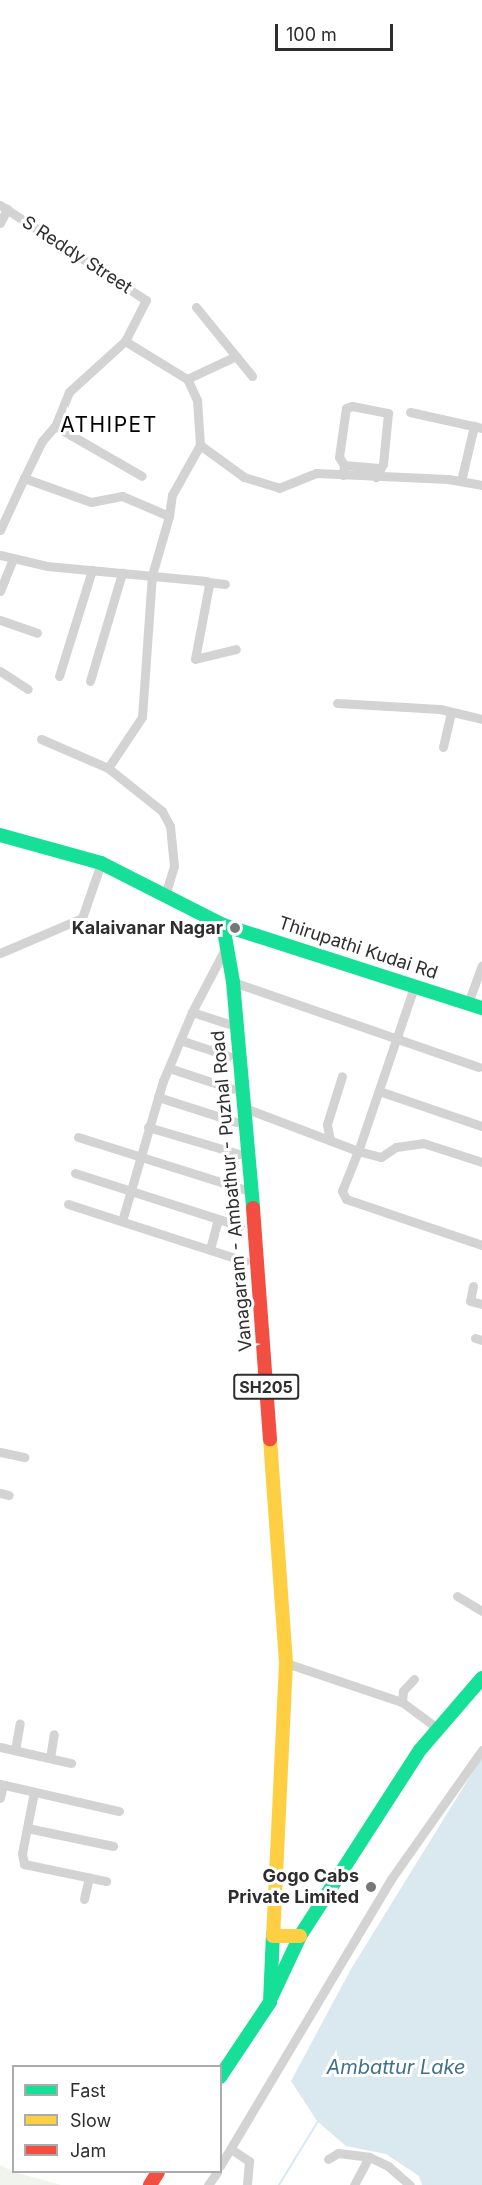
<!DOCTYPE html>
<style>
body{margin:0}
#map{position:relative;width:482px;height:2185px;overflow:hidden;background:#fff;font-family:Inter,sans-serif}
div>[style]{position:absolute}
.green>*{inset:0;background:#f1f4ec}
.water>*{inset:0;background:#dae8f0}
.stream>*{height:2px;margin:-1px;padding:0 1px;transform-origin:1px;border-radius:1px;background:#dae8f0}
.street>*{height:9px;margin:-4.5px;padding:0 4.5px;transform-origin:4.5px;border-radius:4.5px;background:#d3d3d3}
.fast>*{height:14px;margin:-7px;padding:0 7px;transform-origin:7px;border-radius:7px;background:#16e098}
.slow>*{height:14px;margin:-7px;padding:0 7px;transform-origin:7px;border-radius:7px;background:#ffcf43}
.jam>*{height:14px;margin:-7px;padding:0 7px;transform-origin:7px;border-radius:7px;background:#f24e42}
.dots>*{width:16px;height:16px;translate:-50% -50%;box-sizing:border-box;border:3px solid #fff;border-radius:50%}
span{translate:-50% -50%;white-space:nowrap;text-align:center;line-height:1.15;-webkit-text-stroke:6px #fff;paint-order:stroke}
.shield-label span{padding:2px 4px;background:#fff;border:2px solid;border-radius:4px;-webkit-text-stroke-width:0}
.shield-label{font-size:16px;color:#2e2e2e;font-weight:700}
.street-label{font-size:18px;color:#2e2e2e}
.poi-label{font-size:18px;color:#2e2e2e;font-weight:700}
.right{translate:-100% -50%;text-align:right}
.water-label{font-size:20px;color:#41718c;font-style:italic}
.quarter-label{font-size:21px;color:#000;letter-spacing:1.5px}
.legend{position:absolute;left:12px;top:2065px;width:210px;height:108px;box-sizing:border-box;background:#fff;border:2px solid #ababab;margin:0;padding:8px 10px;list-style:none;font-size:18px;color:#2e2e2e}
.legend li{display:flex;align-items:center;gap:12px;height:30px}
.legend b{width:30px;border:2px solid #ababab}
.scale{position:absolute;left:275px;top:24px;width:118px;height:27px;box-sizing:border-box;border:3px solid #2e2e2e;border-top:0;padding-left:8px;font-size:18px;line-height:21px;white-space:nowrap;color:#2e2e2e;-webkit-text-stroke:4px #fff;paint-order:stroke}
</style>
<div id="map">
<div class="green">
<div style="clip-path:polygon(0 2165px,14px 2172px,61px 2185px,0 2185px)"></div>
</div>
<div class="water">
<div style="clip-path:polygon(482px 1757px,482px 2185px,422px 2185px,419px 2176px,386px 2154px,346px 2146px,317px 2121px,291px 2081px,351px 1969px)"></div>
</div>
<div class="stream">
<div style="left:279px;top:2185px;width:75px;rotate:-58.6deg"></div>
</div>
<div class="street">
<div style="left:0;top:205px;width:174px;rotate:33.1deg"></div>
<div style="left:146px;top:300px;width:46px;rotate:117.1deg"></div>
<div style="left:125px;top:341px;width:76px;rotate:137.7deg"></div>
<div style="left:69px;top:392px;width:37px;rotate:112deg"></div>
<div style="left:55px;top:426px;width:20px;rotate:131deg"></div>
<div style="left:42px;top:441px;width:41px;rotate:115.9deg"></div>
<div style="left:0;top:223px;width:16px;rotate:-63deg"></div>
<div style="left:196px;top:307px;width:89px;rotate:50.9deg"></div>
<div style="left:187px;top:379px;width:54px;rotate:-25.1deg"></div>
<div style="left:410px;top:412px;width:74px;rotate:12.5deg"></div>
<div style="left:55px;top:426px;width:100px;rotate:29.9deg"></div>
<div style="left:200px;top:445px;width:54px;rotate:36deg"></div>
<div style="left:244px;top:477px;width:37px;rotate:17deg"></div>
<div style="left:279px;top:488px;width:40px;rotate:-22deg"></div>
<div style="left:316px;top:473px;width:132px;rotate:2.6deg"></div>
<div style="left:448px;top:479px;width:35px;rotate:10deg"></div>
<div style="left:344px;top:465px;width:35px;rotate:5deg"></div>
<div style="left:343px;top:475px;width:10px;rotate:-84deg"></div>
<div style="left:344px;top:465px;width:9px;rotate:-122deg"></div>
<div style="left:339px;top:457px;width:49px;rotate:-81.9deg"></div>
<div style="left:346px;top:408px;width:6px;rotate:-18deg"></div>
<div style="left:352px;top:406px;width:37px;rotate:11deg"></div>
<div style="left:388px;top:413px;width:51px;rotate:95.6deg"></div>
<div style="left:383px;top:464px;width:15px;rotate:118deg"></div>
<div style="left:461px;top:481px;width:57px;rotate:-76.7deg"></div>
<div style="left:0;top:530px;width:57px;rotate:-65.2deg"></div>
<div style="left:24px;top:478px;width:71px;rotate:19.7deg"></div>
<div style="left:91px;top:502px;width:32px;rotate:-11deg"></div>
<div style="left:122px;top:496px;width:51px;rotate:23.1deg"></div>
<div style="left:169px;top:516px;width:21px;rotate:-82deg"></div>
<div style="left:172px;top:495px;width:57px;rotate:-60.8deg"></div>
<div style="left:200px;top:445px;width:45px;rotate:-93.8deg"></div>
<div style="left:197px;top:400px;width:23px;rotate:-115deg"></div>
<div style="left:187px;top:379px;width:73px;rotate:-148.5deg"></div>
<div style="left:0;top:555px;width:48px;rotate:13.2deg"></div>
<div style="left:47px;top:566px;width:160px;rotate:5.4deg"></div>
<div style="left:206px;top:581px;width:5px;rotate:53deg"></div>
<div style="left:209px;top:585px;width:75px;rotate:100.7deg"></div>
<div style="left:195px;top:659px;width:42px;rotate:-13.7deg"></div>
<div style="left:208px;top:582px;width:17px;rotate:7deg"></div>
<div style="left:0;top:591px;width:35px;rotate:-68deg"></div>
<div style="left:0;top:620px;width:39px;rotate:19deg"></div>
<div style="left:0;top:671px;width:33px;rotate:33deg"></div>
<div style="left:59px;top:676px;width:111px;rotate:-72.7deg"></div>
<div style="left:90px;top:681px;width:113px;rotate:-73.5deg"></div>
<div style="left:337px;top:703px;width:103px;rotate:3.3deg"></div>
<div style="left:440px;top:709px;width:43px;rotate:13.4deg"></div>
<div style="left:41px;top:739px;width:73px;rotate:23.4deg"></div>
<div style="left:108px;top:768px;width:69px;rotate:38.5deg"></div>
<div style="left:162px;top:811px;width:17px;rotate:62deg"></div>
<div style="left:170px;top:826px;width:40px;rotate:84.3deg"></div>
<div style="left:174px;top:866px;width:31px;rotate:107deg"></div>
<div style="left:443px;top:747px;width:36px;rotate:-77deg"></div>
<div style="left:108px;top:768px;width:61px;rotate:-56.3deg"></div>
<div style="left:142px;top:717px;width:142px;rotate:-86deg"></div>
<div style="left:152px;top:575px;width:61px;rotate:-73.9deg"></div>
<div style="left:0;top:953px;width:89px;rotate:-23.1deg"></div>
<div style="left:82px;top:918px;width:58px;rotate:-70.9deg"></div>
<div style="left:233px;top:982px;width:260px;rotate:19.1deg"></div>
<div style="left:415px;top:984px;width:176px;rotate:108.8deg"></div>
<div style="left:358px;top:1151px;width:24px;rotate:15deg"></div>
<div style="left:381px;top:1157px;width:18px;rotate:-34deg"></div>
<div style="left:396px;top:1147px;width:27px;rotate:-8deg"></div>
<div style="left:423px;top:1143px;width:62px;rotate:17.9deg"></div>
<div style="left:468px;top:1003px;width:40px;rotate:-69.8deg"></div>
<div style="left:192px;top:1012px;width:38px;rotate:18deg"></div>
<div style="left:180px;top:1040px;width:51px;rotate:18.4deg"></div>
<div style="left:169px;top:1068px;width:67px;rotate:18.2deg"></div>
<div style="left:379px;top:1091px;width:109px;rotate:18.8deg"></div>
<div style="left:158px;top:1097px;width:82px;rotate:17.8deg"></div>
<div style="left:242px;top:1107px;width:124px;rotate:20.8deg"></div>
<div style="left:358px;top:1151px;width:43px;rotate:111.8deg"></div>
<div style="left:342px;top:1191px;width:9px;rotate:63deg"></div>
<div style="left:346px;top:1199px;width:144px;rotate:18.7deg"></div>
<div style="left:148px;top:1127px;width:95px;rotate:16.5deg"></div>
<div style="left:78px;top:1137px;width:182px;rotate:17.5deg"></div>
<div style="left:330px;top:1140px;width:16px;rotate:-101deg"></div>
<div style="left:327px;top:1124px;width:50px;rotate:-72.6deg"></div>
<div style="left:75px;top:1173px;width:173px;rotate:17.8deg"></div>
<div style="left:68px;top:1204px;width:186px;rotate:17.9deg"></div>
<div style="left:122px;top:1221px;width:146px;rotate:-73.7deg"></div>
<div style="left:163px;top:1081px;width:75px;rotate:-67.2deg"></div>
<div style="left:192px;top:1012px;width:73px;rotate:-62.4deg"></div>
<div style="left:210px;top:1249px;width:30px;rotate:-75deg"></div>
<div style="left:473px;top:1286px;width:15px;rotate:101deg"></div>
<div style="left:470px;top:1301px;width:12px;rotate:14deg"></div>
<div style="left:475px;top:1338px;width:7px;rotate:16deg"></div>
<div style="left:0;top:1452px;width:25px;rotate:12deg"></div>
<div style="left:0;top:1493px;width:9px;rotate:13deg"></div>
<div style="left:457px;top:1596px;width:29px;rotate:31deg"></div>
<div style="left:286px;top:1663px;width:122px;rotate:18.6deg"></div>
<div style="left:414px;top:1679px;width:16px;rotate:133deg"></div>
<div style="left:403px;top:1691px;width:11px;rotate:95deg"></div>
<div style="left:402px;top:1702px;width:44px;rotate:36.6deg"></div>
<div style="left:0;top:1747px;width:73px;rotate:12.7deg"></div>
<div style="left:15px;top:1750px;width:27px;rotate:-80deg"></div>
<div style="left:50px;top:1758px;width:24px;rotate:-81deg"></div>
<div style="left:0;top:1784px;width:122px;rotate:12.8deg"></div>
<div style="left:34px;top:1792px;width:62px;rotate:101.1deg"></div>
<div style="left:22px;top:1853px;width:11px;rotate:80deg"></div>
<div style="left:24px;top:1864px;width:84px;rotate:11.7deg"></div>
<div style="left:0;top:1798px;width:13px;rotate:-77deg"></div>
<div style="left:27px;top:1828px;width:88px;rotate:11.8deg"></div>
<div style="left:84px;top:1899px;width:22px;rotate:-77deg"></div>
<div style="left:231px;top:2149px;width:22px;rotate:34deg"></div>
<div style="left:249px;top:2161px;width:24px;rotate:95deg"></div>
<div style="left:328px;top:2159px;width:12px;rotate:-31deg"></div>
<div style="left:338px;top:2153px;width:31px;rotate:7deg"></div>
<div style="left:369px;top:2157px;width:21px;rotate:25deg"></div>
<div style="left:388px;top:2166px;width:29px;rotate:41deg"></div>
<div style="left:220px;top:2166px;width:334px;rotate:-59.2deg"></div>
<div style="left:391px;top:1879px;width:158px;rotate:-54.8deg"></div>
<div style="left:208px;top:2185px;width:16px;rotate:-55deg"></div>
<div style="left:354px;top:2185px;width:32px;rotate:-62deg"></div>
</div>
<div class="fast">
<div style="left:0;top:835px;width:105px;rotate:15.5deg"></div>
<div style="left:101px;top:863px;width:137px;rotate:26.9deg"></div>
<div style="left:223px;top:925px;width:58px;rotate:80deg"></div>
<div style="left:233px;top:982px;width:227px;rotate:84.9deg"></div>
<div style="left:223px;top:925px;width:272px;rotate:17.8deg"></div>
<div style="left:271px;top:1998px;width:68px;rotate:-64.9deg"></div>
<div style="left:300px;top:1936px;width:221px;rotate:-57.2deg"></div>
<div style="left:420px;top:1750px;width:95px;rotate:-49.3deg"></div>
<div style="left:220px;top:2077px;width:90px;rotate:-56.3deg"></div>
<div style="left:270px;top:2002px;width:68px;rotate:-87.5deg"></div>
</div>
<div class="slow">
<div style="left:270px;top:1439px;width:225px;rotate:85.9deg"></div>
<div style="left:286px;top:1663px;width:271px;rotate:92.7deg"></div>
<div style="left:273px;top:1936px;width:27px"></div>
</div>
<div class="jam">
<div style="left:253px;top:1208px;width:232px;rotate:85.8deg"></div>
<div style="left:150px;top:2185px;width:15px;rotate:-58deg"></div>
</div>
<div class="dots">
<div style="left:235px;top:928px;background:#777"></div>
<div style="left:371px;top:1887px;background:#777"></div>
</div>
<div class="shield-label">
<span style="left:266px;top:1387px">SH205</span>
</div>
<div class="street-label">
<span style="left:77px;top:255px;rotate:33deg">S Reddy Street</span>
<span style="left:358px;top:948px;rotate:18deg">Thirupathi Kudai Rd</span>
<span style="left:232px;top:1191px;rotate:-95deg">Vanagaram - Ambathur - Puzhal Road</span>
</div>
<div class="poi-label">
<span class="right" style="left:223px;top:928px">Kalaivanar Nagar</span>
<span class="right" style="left:359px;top:1887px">Gogo Cabs<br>Private Limited</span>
</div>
<div class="water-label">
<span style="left:396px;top:2067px">Ambattur Lake</span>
</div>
<div class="quarter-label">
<span style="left:109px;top:425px">ATHIPET</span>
</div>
<ul class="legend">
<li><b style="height:8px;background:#16e098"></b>Fast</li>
<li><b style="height:8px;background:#ffcf43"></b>Slow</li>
<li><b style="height:8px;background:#f24e42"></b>Jam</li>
</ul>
<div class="scale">100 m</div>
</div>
